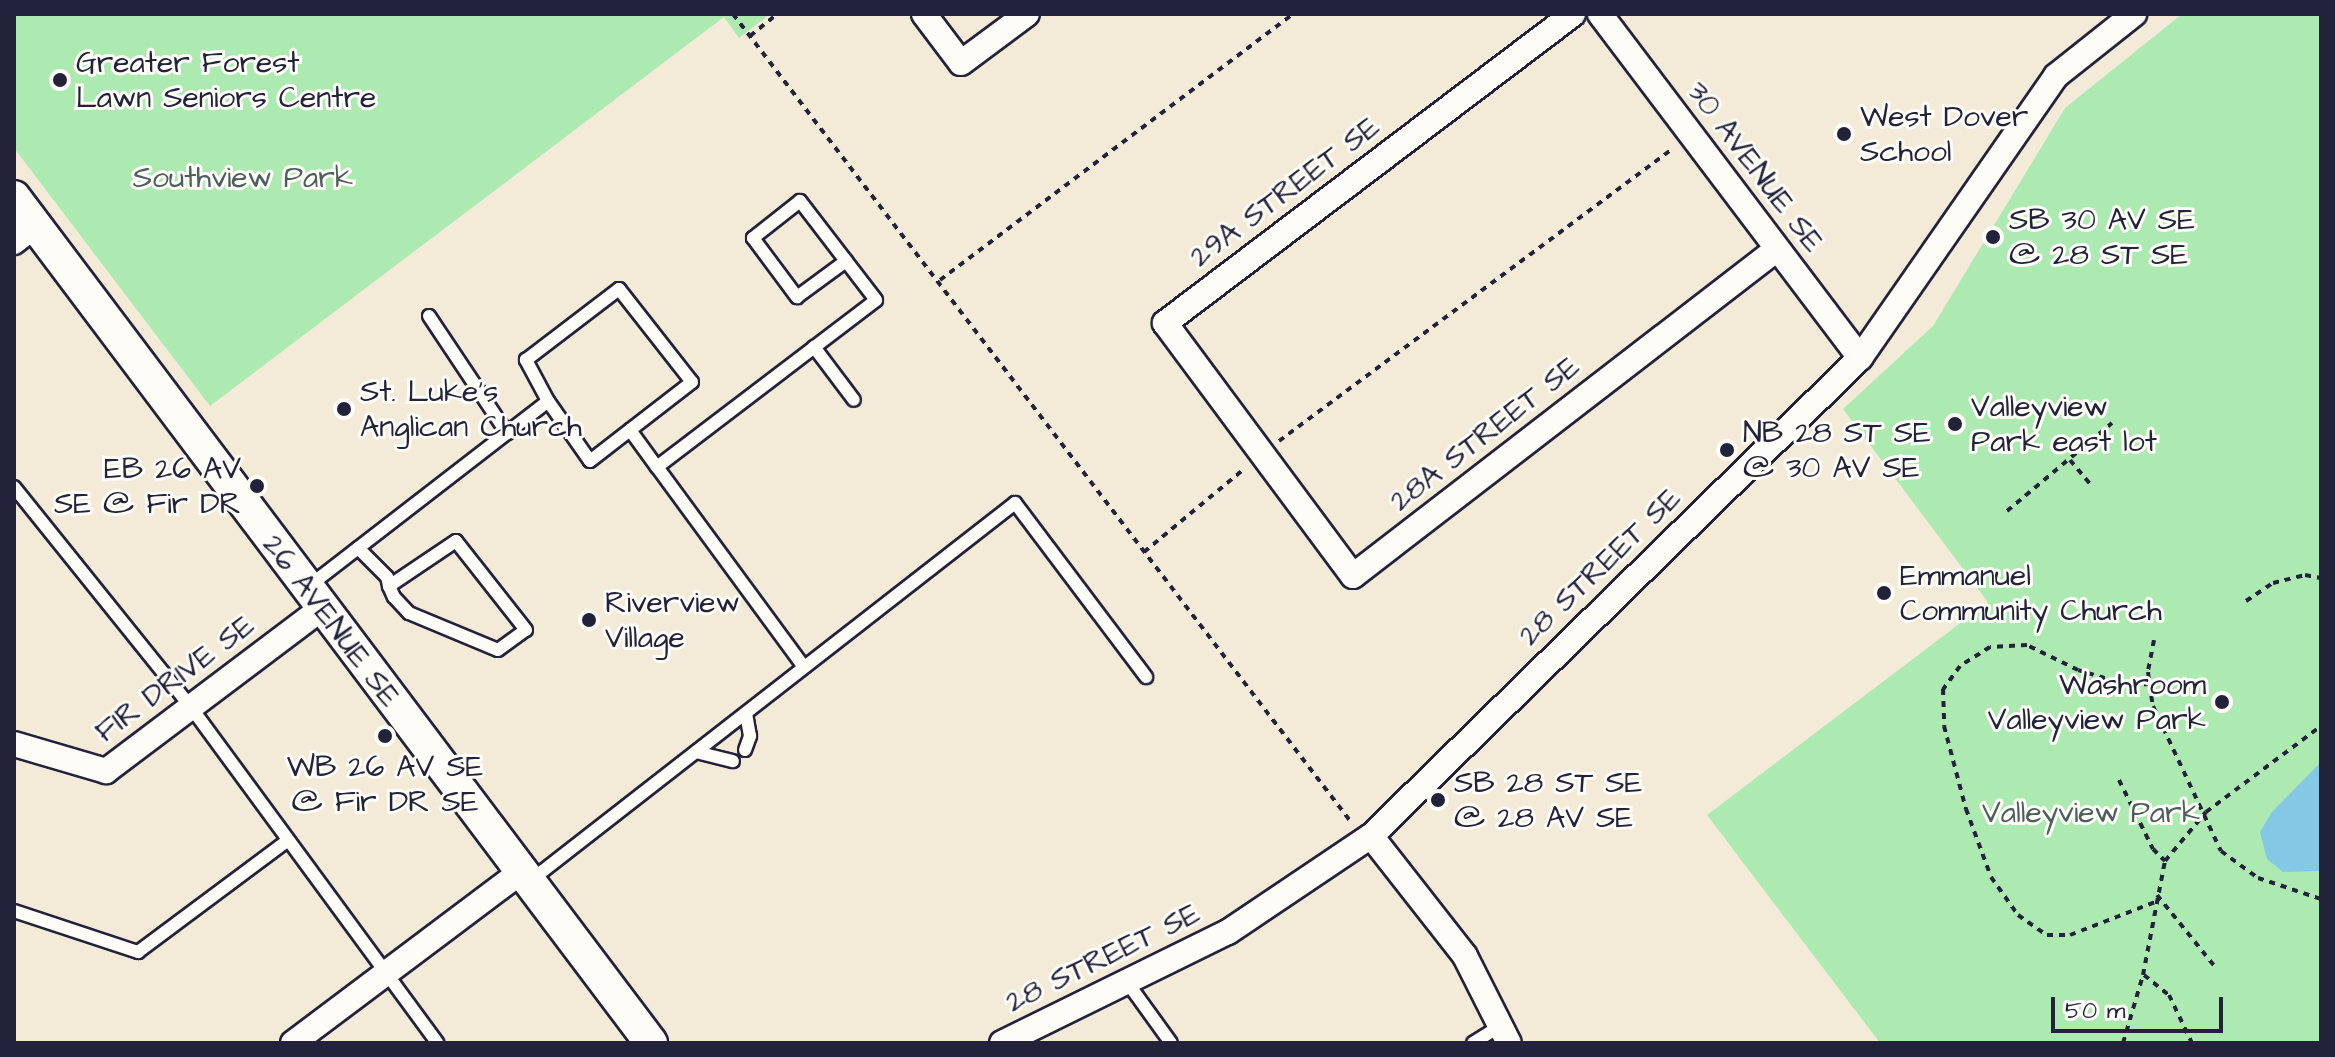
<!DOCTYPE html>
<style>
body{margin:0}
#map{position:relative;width:2335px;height:1057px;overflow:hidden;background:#f3ead8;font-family:"Architects Daughter",sans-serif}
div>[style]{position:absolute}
.green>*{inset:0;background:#adeab1}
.water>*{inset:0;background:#84c8e5}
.path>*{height:4px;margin-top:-2px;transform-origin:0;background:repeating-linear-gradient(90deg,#22223b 0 6px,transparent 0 12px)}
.roads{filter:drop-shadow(2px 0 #22223b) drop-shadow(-2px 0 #22223b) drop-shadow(0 2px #22223b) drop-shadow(0 -2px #22223b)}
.lane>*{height:12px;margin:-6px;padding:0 6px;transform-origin:6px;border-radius:6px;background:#fdfcf7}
.street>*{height:24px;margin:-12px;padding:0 12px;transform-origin:12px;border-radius:12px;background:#fdfcf7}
.secondary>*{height:32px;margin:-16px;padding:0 16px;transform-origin:16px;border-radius:16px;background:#fdfcf7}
.dots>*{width:22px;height:22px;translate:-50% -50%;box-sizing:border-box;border:4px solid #fdfcf7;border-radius:50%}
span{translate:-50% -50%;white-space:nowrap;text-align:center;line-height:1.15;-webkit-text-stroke:6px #fdfcf7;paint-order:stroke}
.poi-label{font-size:30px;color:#22223b}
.left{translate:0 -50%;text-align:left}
.right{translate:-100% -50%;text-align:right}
.street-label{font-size:30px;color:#22223b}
.park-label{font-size:30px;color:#4c5e5e}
.frame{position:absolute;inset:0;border:16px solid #22223b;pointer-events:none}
.scale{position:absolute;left:2051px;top:997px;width:172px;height:36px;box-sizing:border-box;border:4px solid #22223b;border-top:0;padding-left:10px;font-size:24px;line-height:28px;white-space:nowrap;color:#22223b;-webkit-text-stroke:6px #fdfcf7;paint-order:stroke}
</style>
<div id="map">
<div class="green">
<div style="clip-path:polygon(14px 14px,770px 14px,739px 38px,724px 17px,210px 406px,14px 148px)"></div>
<div style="clip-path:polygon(2182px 14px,2321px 14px,2321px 1043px,1880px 1043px,1707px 815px,1988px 602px,1843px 409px,1933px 326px,2065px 108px)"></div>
</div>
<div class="water">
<div style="clip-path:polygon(2321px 762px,2321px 871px,2283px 872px,2267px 859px,2260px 832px,2271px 813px)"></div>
</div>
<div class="path">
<div style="left:733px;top:14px;width:1017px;rotate:52.59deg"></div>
<div style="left:750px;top:36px;width:35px;rotate:-39deg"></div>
<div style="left:940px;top:280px;width:442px;rotate:-37deg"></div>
<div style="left:1279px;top:441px;width:491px;rotate:-36.6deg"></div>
<div style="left:2070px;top:460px;width:31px;rotate:50deg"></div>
<div style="left:2007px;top:511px;width:137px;rotate:-40deg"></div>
<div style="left:1144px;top:552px;width:130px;rotate:-39.7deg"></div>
<div style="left:2246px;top:601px;width:32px;rotate:-34deg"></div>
<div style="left:2273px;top:583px;width:33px;rotate:-14deg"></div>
<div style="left:2305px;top:575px;width:16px;rotate:11deg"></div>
<div style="left:2154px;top:640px;width:33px;rotate:101deg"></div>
<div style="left:2148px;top:672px;width:34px;rotate:82deg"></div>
<div style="left:2153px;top:706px;width:160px;rotate:64.9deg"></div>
<div style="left:2221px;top:851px;width:46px;rotate:36.1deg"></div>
<div style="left:2258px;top:878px;width:66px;rotate:18.4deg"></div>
<div style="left:2150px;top:684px;width:22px;rotate:177deg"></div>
<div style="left:2128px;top:685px;width:52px;rotate:-163.3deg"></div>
<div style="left:2078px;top:670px;width:57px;rotate:-153.9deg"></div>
<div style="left:2027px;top:645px;width:37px;rotate:177deg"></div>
<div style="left:1990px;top:647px;width:36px;rotate:148deg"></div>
<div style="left:1960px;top:666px;width:29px;rotate:126deg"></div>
<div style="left:1943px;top:689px;width:37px;rotate:88deg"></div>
<div style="left:1944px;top:726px;width:86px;rotate:75.2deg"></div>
<div style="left:1966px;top:809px;width:72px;rotate:69.8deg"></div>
<div style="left:1991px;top:877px;width:47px;rotate:54.6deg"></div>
<div style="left:2018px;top:915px;width:35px;rotate:35deg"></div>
<div style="left:2047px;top:935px;width:23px"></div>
<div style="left:2070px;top:935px;width:91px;rotate:-21.2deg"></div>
<div style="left:2119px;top:780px;width:77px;rotate:63.8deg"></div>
<div style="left:2153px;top:849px;width:17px;rotate:45deg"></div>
<div style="left:2157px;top:895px;width:92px;rotate:51.1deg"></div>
<div style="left:2144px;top:975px;width:32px;rotate:39deg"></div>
<div style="left:2169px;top:995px;width:53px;rotate:64.4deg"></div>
<div style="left:2123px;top:1043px;width:71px;rotate:-73.6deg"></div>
<div style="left:2143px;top:975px;width:116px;rotate:-79.1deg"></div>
<div style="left:2165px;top:861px;width:64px;rotate:-50.1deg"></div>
<div style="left:2206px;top:812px;width:144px;rotate:-36.8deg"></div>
</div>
<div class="roads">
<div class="lane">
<div style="left:429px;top:316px;width:141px;rotate:56.3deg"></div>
<div style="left:814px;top:347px;width:66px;rotate:53deg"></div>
<div style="left:548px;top:401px;width:47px;rotate:-118.2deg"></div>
<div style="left:526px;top:360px;width:117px;rotate:-37.4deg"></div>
<div style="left:619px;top:289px;width:118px;rotate:51.9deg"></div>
<div style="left:692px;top:382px;width:78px;rotate:142.3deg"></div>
<div style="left:14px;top:487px;width:281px;rotate:51.2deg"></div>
<div style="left:190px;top:706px;width:418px;rotate:53.7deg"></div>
<div style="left:358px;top:548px;width:41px;rotate:45deg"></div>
<div style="left:387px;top:577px;width:9px;rotate:77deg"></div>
<div style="left:389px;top:586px;width:12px;rotate:66deg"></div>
<div style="left:394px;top:597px;width:22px;rotate:47deg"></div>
<div style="left:409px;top:613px;width:96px;rotate:22.6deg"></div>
<div style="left:498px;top:650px;width:34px;rotate:-36deg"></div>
<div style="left:526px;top:630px;width:113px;rotate:-128.2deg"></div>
<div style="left:456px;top:541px;width:81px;rotate:146.1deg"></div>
<div style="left:309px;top:586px;width:302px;rotate:-37.7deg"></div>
<div style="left:548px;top:401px;width:73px;rotate:55deg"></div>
<div style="left:590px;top:461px;width:51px;rotate:-37.8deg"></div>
<div style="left:630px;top:430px;width:46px;rotate:53.9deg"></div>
<div style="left:804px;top:667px;width:248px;rotate:-126.3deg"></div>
<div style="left:657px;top:467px;width:275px;rotate:-37.3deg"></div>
<div style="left:876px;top:300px;width:125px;rotate:-127.5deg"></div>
<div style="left:800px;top:201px;width:60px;rotate:141.8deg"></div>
<div style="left:753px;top:238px;width:74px;rotate:53.3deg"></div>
<div style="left:797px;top:297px;width:61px;rotate:-36.3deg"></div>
<div style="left:745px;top:750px;width:15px;rotate:-70deg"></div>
<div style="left:750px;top:736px;width:23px;rotate:-100deg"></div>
<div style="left:696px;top:752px;width:38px;rotate:14deg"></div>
<div style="left:530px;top:881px;width:615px;rotate:-37.93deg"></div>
<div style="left:1015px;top:503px;width:218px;rotate:53deg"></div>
<div style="left:14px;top:911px;width:131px;rotate:18.3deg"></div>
<div style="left:138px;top:952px;width:187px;rotate:-36.7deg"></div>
<div style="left:1127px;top:982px;width:75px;rotate:54.2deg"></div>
<div style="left:1473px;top:1043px;width:32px;rotate:-32deg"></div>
</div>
<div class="street">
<div style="left:924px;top:14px;width:61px;rotate:52.9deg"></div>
<div style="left:961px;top:63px;width:82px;rotate:-36.6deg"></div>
<div style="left:1573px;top:14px;width:512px;rotate:142.86deg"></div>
<div style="left:1165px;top:323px;width:315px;rotate:53.4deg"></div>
<div style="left:1353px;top:576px;width:535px;rotate:-37.64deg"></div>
<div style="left:1600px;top:14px;width:431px;rotate:52.9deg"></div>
<div style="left:14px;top:242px;width:28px;rotate:-38deg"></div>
<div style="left:14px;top:744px;width:96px;rotate:16.4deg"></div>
<div style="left:106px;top:771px;width:269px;rotate:-37deg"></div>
<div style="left:1371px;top:836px;width:152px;rotate:51.9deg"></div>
<div style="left:1465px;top:956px;width:97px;rotate:63.2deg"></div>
<div style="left:293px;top:1043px;width:286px;rotate:-36.9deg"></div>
<div style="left:1002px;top:1043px;width:252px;rotate:-26.2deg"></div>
<div style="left:1228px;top:932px;width:172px;rotate:-33.9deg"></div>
<div style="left:1371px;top:836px;width:684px;rotate:-44.35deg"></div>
<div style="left:1860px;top:358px;width:343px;rotate:-55.2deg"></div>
<div style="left:2056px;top:76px;width:100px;rotate:-38.5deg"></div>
</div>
<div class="secondary">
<div style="left:14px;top:197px;width:1059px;rotate:53.02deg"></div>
</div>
</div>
<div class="dots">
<div style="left:60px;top:80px;background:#22223b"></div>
<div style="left:1844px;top:134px;background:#22223b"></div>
<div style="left:1993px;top:237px;background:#22223b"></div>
<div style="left:344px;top:409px;background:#22223b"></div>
<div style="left:1955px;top:424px;background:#22223b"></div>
<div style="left:1727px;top:450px;background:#22223b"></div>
<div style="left:257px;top:486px;background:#22223b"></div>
<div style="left:1884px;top:593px;background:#22223b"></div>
<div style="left:589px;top:620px;background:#22223b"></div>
<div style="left:2222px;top:702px;background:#22223b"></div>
<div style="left:385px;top:736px;background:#22223b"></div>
<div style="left:1438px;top:800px;background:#22223b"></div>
</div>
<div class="poi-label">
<span class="left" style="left:76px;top:80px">Greater Forest<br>Lawn Seniors Centre</span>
<span class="left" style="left:1860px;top:134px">West Dover<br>School</span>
<span class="left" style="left:2009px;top:237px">SB 30 AV SE<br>@ 28 ST SE</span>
<span class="left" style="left:360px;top:409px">St. Luke's<br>Anglican Church</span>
<span class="left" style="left:1971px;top:424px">Valleyview<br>Park east lot</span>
<span class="left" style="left:1743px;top:450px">NB 28 ST SE<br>@ 30 AV SE</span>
<span class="right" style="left:241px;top:486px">EB 26 AV<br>SE @ Fir DR</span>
<span class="left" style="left:1900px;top:593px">Emmanuel<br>Community Church</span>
<span class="left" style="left:605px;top:620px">Riverview<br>Village</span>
<span class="right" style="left:2206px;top:702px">Washroom<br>Valleyview Park</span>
<span style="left:385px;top:784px">WB 26 AV SE<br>@ Fir DR SE</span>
<span class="left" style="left:1454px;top:800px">SB 28 ST SE<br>@ 28 AV SE</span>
</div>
<div class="street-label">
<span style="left:1755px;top:167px;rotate:53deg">30 AVENUE SE</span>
<span style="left:1285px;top:192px;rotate:-37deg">29A STREET SE</span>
<span style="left:1485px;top:434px;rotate:-38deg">28A STREET SE</span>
<span style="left:1600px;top:567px;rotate:-44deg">28 STREET SE</span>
<span style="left:331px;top:621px;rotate:53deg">26 AVENUE SE</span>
<span style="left:175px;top:679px;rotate:-37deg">FIR DRIVE SE</span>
<span style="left:1103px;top:958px;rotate:-26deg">28 STREET SE</span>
</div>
<div class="park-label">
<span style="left:243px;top:178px">Southview Park</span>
<span style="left:2091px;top:813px">Valleyview Park</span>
</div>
<div class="frame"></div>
<div class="scale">50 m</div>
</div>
